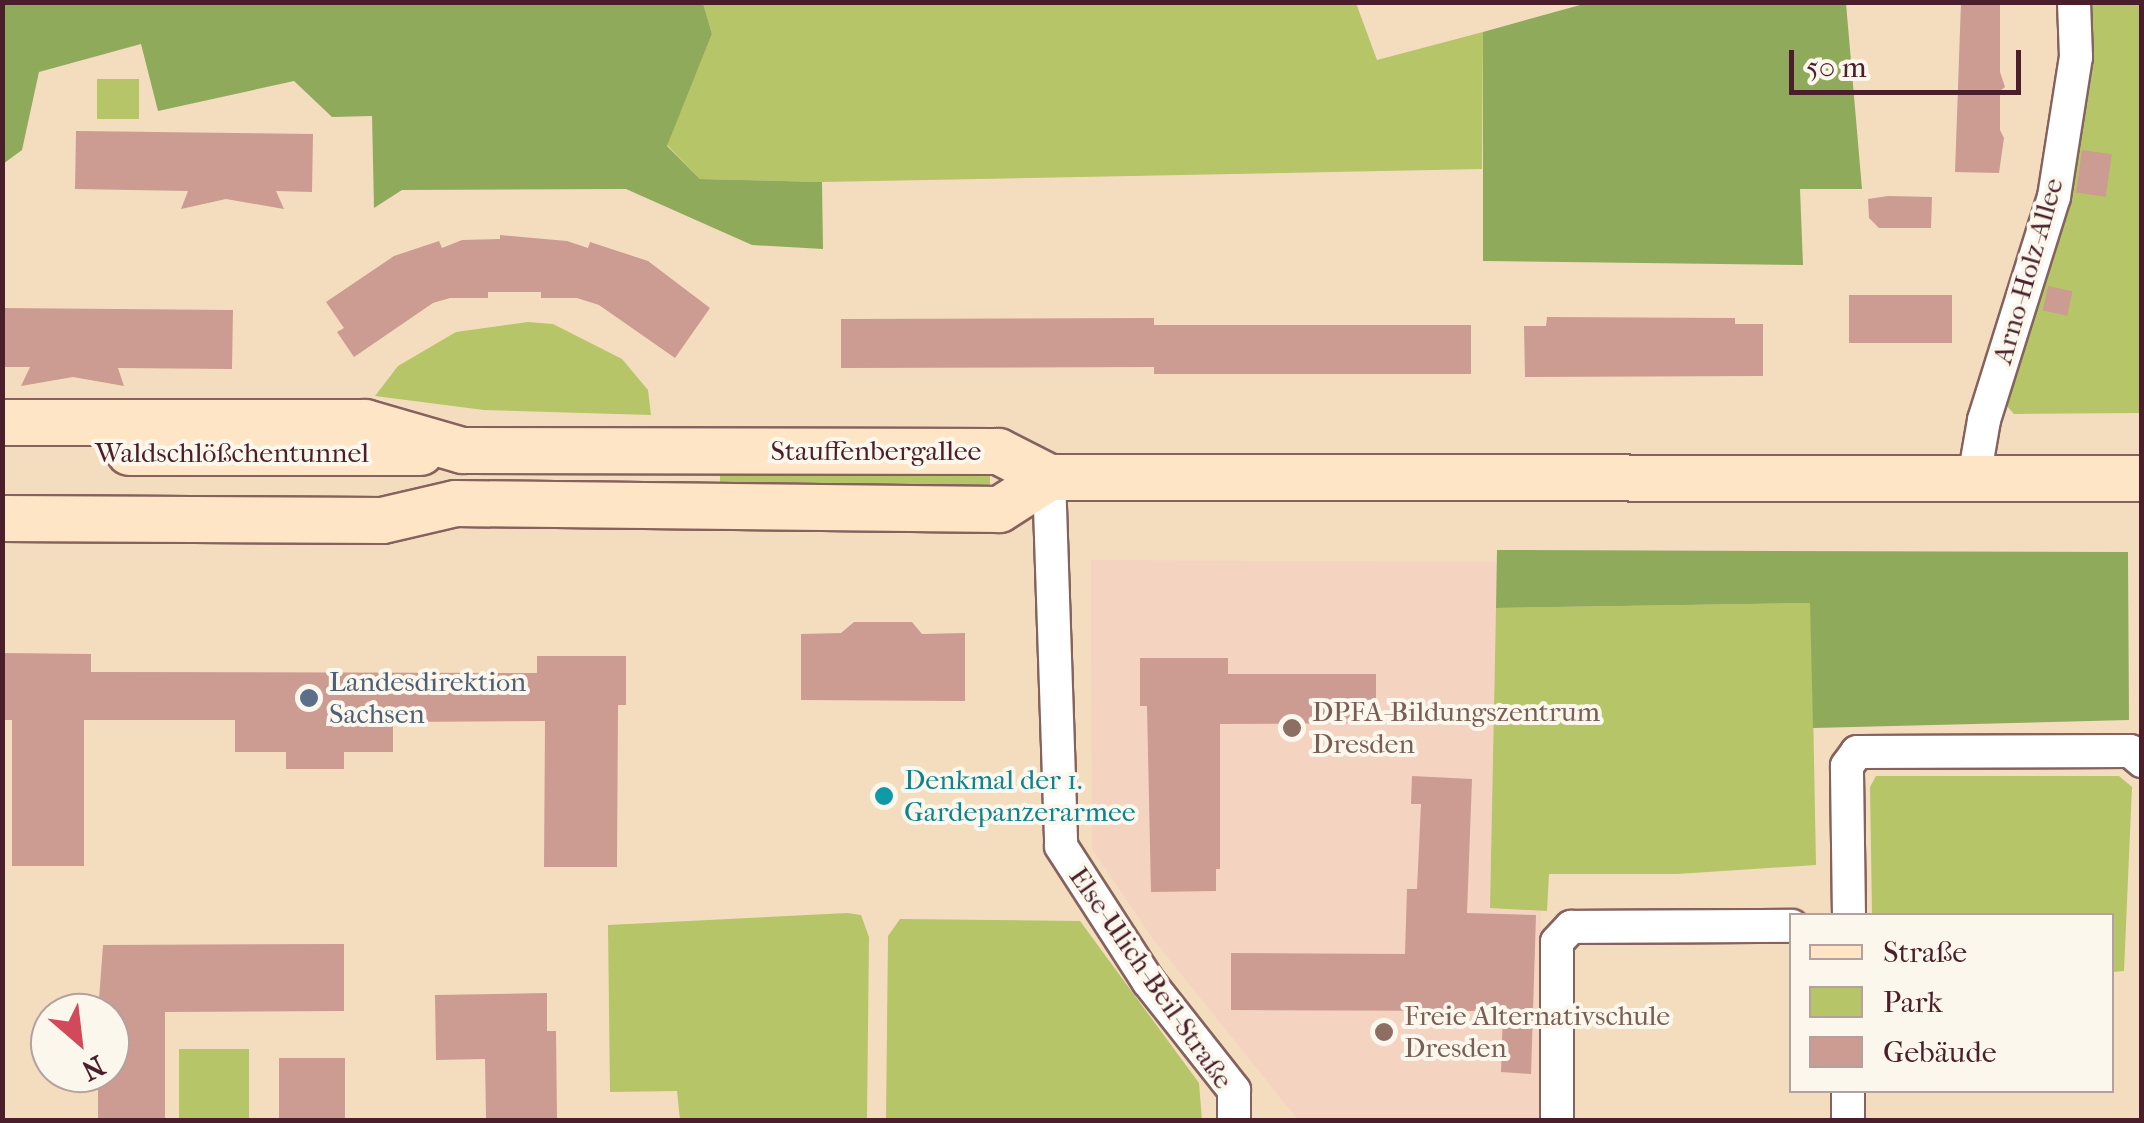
<!DOCTYPE html>
<meta charset="utf-8">
<style>
body{margin:0}
#map{position:relative;width:2144px;height:1123px;overflow:hidden;background:#f4ddbf;font-family:"IM FELL French Canon",serif}
div>[style]{position:absolute}
.built>*{inset:0;background:#f4d3c1}
.green>*{inset:0;background:#b5c568;transform-origin:0 0}
.forest>*{inset:0;background:#90aa5c}
.building>*{inset:0;background:#cc9b91;transform-origin:0 0}
.roads{filter:drop-shadow(2px 0 #86625f) drop-shadow(-2px 0 #86625f) drop-shadow(0 2px #86625f) drop-shadow(0 -2px #86625f)}
.minor>*{height:32px;margin:-16px;padding:0 16px;transform-origin:16px;border-radius:16px;background:#fff}
.secondary>*{height:45px;margin:-22.5px;padding:0 22.5px;transform-origin:22.5px;border-radius:22.5px;background:#fde5c5}
.dots>*{width:28px;height:28px;translate:-50% -50%;box-sizing:border-box;border:5px solid #fbf7ec;border-radius:50%}
span{translate:-50% -50%;white-space:nowrap;text-align:center;line-height:1.15;-webkit-text-stroke:8px #fbf7ec;paint-order:stroke}
.street-label{font-size:28px;color:#4a1f2b}
.service-label{font-size:28px;color:#4e5e75}
.left{translate:0 -50%;text-align:left}
.education-label{font-size:28px;color:#785e54}
.culture-label{font-size:28px;color:#0d838f}
.frame{position:absolute;inset:0;border:5px solid #4a1f2b;pointer-events:none}
.legend{position:absolute;left:1789px;top:913px;width:325px;height:180px;box-sizing:border-box;background:#fbf7ec;border:2px solid #b4a19f;margin:0;padding:12px 18px;list-style:none;font-size:30px;color:#4a1f2b}
.legend li{display:flex;align-items:center;gap:20px;height:50px}
.legend b{width:50px;border:2px solid #b4a19f}
.north{position:absolute;left:30px;top:993px;width:100px;height:100px;box-sizing:border-box;background:#fbf7ec;border:2px solid #b4a19f;border-radius:50%;rotate:152deg;font-size:28px;font-weight:700;line-height:40px;text-align:center;color:#4a1f2b}
.north::after{content:'';display:block;margin:auto;width:35px;height:45px;background:#d1495b;clip-path:polygon(50% 0,100% 100%,50% 72%,0 100%)}
.scale{position:absolute;left:1789px;top:50px;width:232px;height:45px;box-sizing:border-box;border:5px solid #4a1f2b;border-top:0;padding-left:12px;font-size:30px;line-height:35px;white-space:nowrap;color:#4a1f2b;-webkit-text-stroke:8px #fbf7ec;paint-order:stroke}
</style>
<div id="map">
<div class="built">
<div style="clip-path:polygon(1091px 560px,1497px 562px,1490px 907px,1541px 910px,1543px 1120px,1298px 1120px,1153px 939px,1092px 849px)"></div>
</div>
<div class="green">
<div style="clip-path:polygon(703px 3px,1356px 3px,1377px 60px,1483px 32px,1482px 169px,822px 182px,700px 179px,667px 145px,712px 34px)"></div>
<div style="clip-path:polygon(2088px 3px,2141px 3px,2141px 413px,2014px 414px,2007px 406px,2040px 279px)"></div>
<div style="left:97px;top:79px;width:42px;height:40px"></div>
<div style="clip-path:polygon(528px 322px,553px 324px,622px 359px,648px 390px,651px 415px,484px 410px,375px 396px,398px 366px,456px 332px)"></div>
<div style="left:720px;top:466px;width:270px;height:19px"></div>
<div style="clip-path:polygon(1811px 603px,1816px 865px,1677px 874px,1549px 874px,1547px 911px,1490px 908px,1496px 608px)"></div>
<div style="clip-path:polygon(1876px 776px,2119px 776px,2132px 787px,2124px 971px,2112px 972px,2112px 916px,1872px 915px,1870px 787px)"></div>
<div style="clip-path:polygon(847px 913px,861px 915px,869px 937px,867px 1120px,680px 1120px,677px 1091px,610px 1092px,608px 925px)"></div>
<div style="clip-path:polygon(900px 919px,1080px 921px,1199px 1083px,1202px 1120px,886px 1120px,888px 936px)"></div>
<div style="left:249px;top:1049px;width:71px;height:70px;rotate:90deg"></div>
</div>
<div class="forest">
<div style="clip-path:polygon(3px 2px,703px 3px,712px 34px,667px 146px,700px 179px,822px 182px,823px 249px,752px 245px,626px 189px,402px 190px,374px 208px,372px 116px,332px 117px,294px 81px,158px 111px,141px 44px,39px 72px,22px 150px,3px 164px)"></div>
<div style="clip-path:polygon(1591px 2px,1846px 3px,1862px 189px,1800px 189px,1803px 265px,1483px 261px,1483px 32px)"></div>
<div style="clip-path:polygon(1497px 550px,2128px 552px,2129px 720px,1813px 728px,1810px 603px,1496px 608px)"></div>
</div>
<div class="building">
<div style="clip-path:polygon(1961px 2px,2000px 2px,2000px 72px,2005px 87px,2000px 91px,2000px 130px,2004px 138px,1999px 173px,1955px 172px)"></div>
<div style="clip-path:polygon(76px 131px,313px 134px,312px 192px,276px 191px,284px 209px,226px 199px,181px 209px,188px 191px,75px 189px)"></div>
<div style="left:2082px;top:150px;width:30px;height:43px;rotate:8deg"></div>
<div style="clip-path:polygon(1888px 196px,1932px 197px,1931px 228px,1879px 228px,1869px 218px,1868px 199px)"></div>
<div style="clip-path:polygon(500px 235px,567px 241px,588px 248px,590px 242px,648px 261px,710px 308px,675px 358px,599px 305px,577px 298px,541px 298px,541px 292px,488px 292px,488px 298px,450px 298px,433px 303px,354px 357px,337px 332px,344px 328px,326px 302px,394px 256px,439px 241px,442px 248px,462px 240px,500px 239px)"></div>
<div style="left:2048px;top:286px;width:25px;height:25px;rotate:12deg"></div>
<div style="left:1952px;top:295px;width:48px;height:103px;rotate:90deg"></div>
<div style="clip-path:polygon(2px 308px,233px 310px,232px 369px,118px 368px,124px 386px,73px 377px,21px 386px,30px 367px,2px 367px)"></div>
<div style="clip-path:polygon(1547px 317px,1735px 318px,1735px 324px,1763px 324px,1763px 376px,1525px 377px,1524px 326px,1546px 326px)"></div>
<div style="clip-path:polygon(1154px 318px,1154px 325px,1471px 325px,1471px 374px,1154px 374px,1154px 367px,841px 368px,841px 319px)"></div>
<div style="clip-path:polygon(854px 622px,912px 622px,922px 634px,965px 633px,965px 701px,801px 700px,801px 634px,841px 633px)"></div>
<div style="clip-path:polygon(3px 653px,91px 654px,91px 672px,537px 673px,537px 656px,626px 656px,626px 705px,618px 705px,617px 867px,544px 867px,545px 721px,393px 722px,393px 752px,344px 752px,344px 769px,286px 769px,286px 752px,235px 752px,235px 720px,84px 720px,84px 866px,12px 866px,12px 720px,2px 720px)"></div>
<div style="clip-path:polygon(1140px 658px,1228px 658px,1228px 674px,1376px 674px,1376px 723px,1220px 724px,1220px 869px,1216px 869px,1216px 891px,1151px 892px,1147px 706px,1140px 706px)"></div>
<div style="clip-path:polygon(1412px 776px,1472px 779px,1467px 913px,1536px 915px,1531px 1074px,1501px 1072px,1503px 1011px,1231px 1010px,1231px 953px,1405px 954px,1407px 889px,1417px 889px,1421px 804px,1411px 804px)"></div>
<div style="clip-path:polygon(344px 944px,344px 1011px,165px 1012px,165px 1120px,98px 1120px,98px 1073px,110px 1073px,110px 1013px,98px 1013px,103px 945px)"></div>
<div style="clip-path:polygon(547px 993px,547px 1031px,556px 1031px,557px 1120px,486px 1120px,485px 1059px,436px 1060px,435px 995px)"></div>
<div style="left:279px;top:1058px;width:66px;height:62px"></div>
</div>
<div class="roads">
<div class="minor">
<div style="left:1049px;top:477px;width:369px;rotate:88.1deg"></div>
<div style="left:1061px;top:846px;width:161px;rotate:57.2deg"></div>
<div style="left:1148px;top:981px;width:139px;rotate:51.7deg"></div>
<div style="left:1234px;top:1090px;width:30px;rotate:90deg"></div>
<div style="left:1974px;top:478px;width:59px;rotate:-80.2deg"></div>
<div style="left:1984px;top:420px;width:234px;rotate:-72.6deg"></div>
<div style="left:2054px;top:197px;width:142px;rotate:-81.1deg"></div>
<div style="left:2076px;top:57px;width:55px;rotate:-92.1deg"></div>
<div style="left:1849px;top:916px;width:150px;rotate:-90.8deg"></div>
<div style="left:1847px;top:766px;width:17px;rotate:-54deg"></div>
<div style="left:1857px;top:752px;width:273px;rotate:-0.2deg"></div>
<div style="left:2130px;top:751px;width:16px;rotate:40deg"></div>
<div style="left:1848px;top:1090px;width:30px;rotate:90deg"></div>
<div style="left:1557px;top:1120px;width:178px;rotate:-90deg"></div>
<div style="left:1557px;top:942px;width:21px;rotate:-47deg"></div>
<div style="left:1571px;top:927px;width:221px;rotate:-0.3deg"></div>
</div>
<div class="secondary">
<div style="left:2px;top:422px;width:363px"></div>
<div style="left:365px;top:422px;width:101px;rotate:16.1deg"></div>
<div style="left:462px;top:450px;width:536px;rotate:0.11deg"></div>
<div style="left:998px;top:451px;width:57px;rotate:27deg"></div>
<div style="left:1049px;top:477px;width:1093px;rotate:0.05deg"></div>
<div style="left:129px;top:452px;width:291px"></div>
<div style="left:2px;top:518px;width:380px;rotate:0.3deg"></div>
<div style="left:382px;top:520px;width:75px;rotate:-13.1deg"></div>
<div style="left:455px;top:503px;width:544px;rotate:0.63deg"></div>
<div style="left:999px;top:509px;width:59px;rotate:-32.6deg"></div>
</div>
</div>
<div class="dots">
<div style="left:309px;top:698px;background:#5c6f8a"></div>
<div style="left:1292px;top:728px;background:#8d6e63"></div>
<div style="left:884px;top:796px;background:#0f9aa8"></div>
<div style="left:1384px;top:1032px;background:#8d6e63"></div>
</div>
<div class="street-label">
<span style="left:2028px;top:271px;rotate:-74deg">Arno-Holz-Allee</span>
<span style="left:876px;top:451px">Stauffenbergallee</span>
<span style="left:232px;top:453px">Waldschlößchentunnel</span>
<span style="left:1151px;top:978px;rotate:55deg">Else-Ulich-Beil-Straße</span>
</div>
<div class="service-label">
<span class="left" style="left:329px;top:698px">Landesdirektion<br>Sachsen</span>
</div>
<div class="education-label">
<span class="left" style="left:1312px;top:728px">DPFA-Bildungszentrum<br>Dresden</span>
<span class="left" style="left:1404px;top:1032px">Freie Alternativschule<br>Dresden</span>
</div>
<div class="culture-label">
<span class="left" style="left:904px;top:796px">Denkmal der 1.<br>Gardepanzerarmee</span>
</div>
<div class="frame"></div>
<ul class="legend">
<li><b style="height:12px;background:#fde5c5"></b>Straße</li>
<li><b style="height:28px;background:#b5c568"></b>Park</li>
<li><b style="height:28px;background:#cc9b91"></b>Gebäude</li>
</ul>
<div class="north">N</div>
<div class="scale">50 m</div>
</div>
